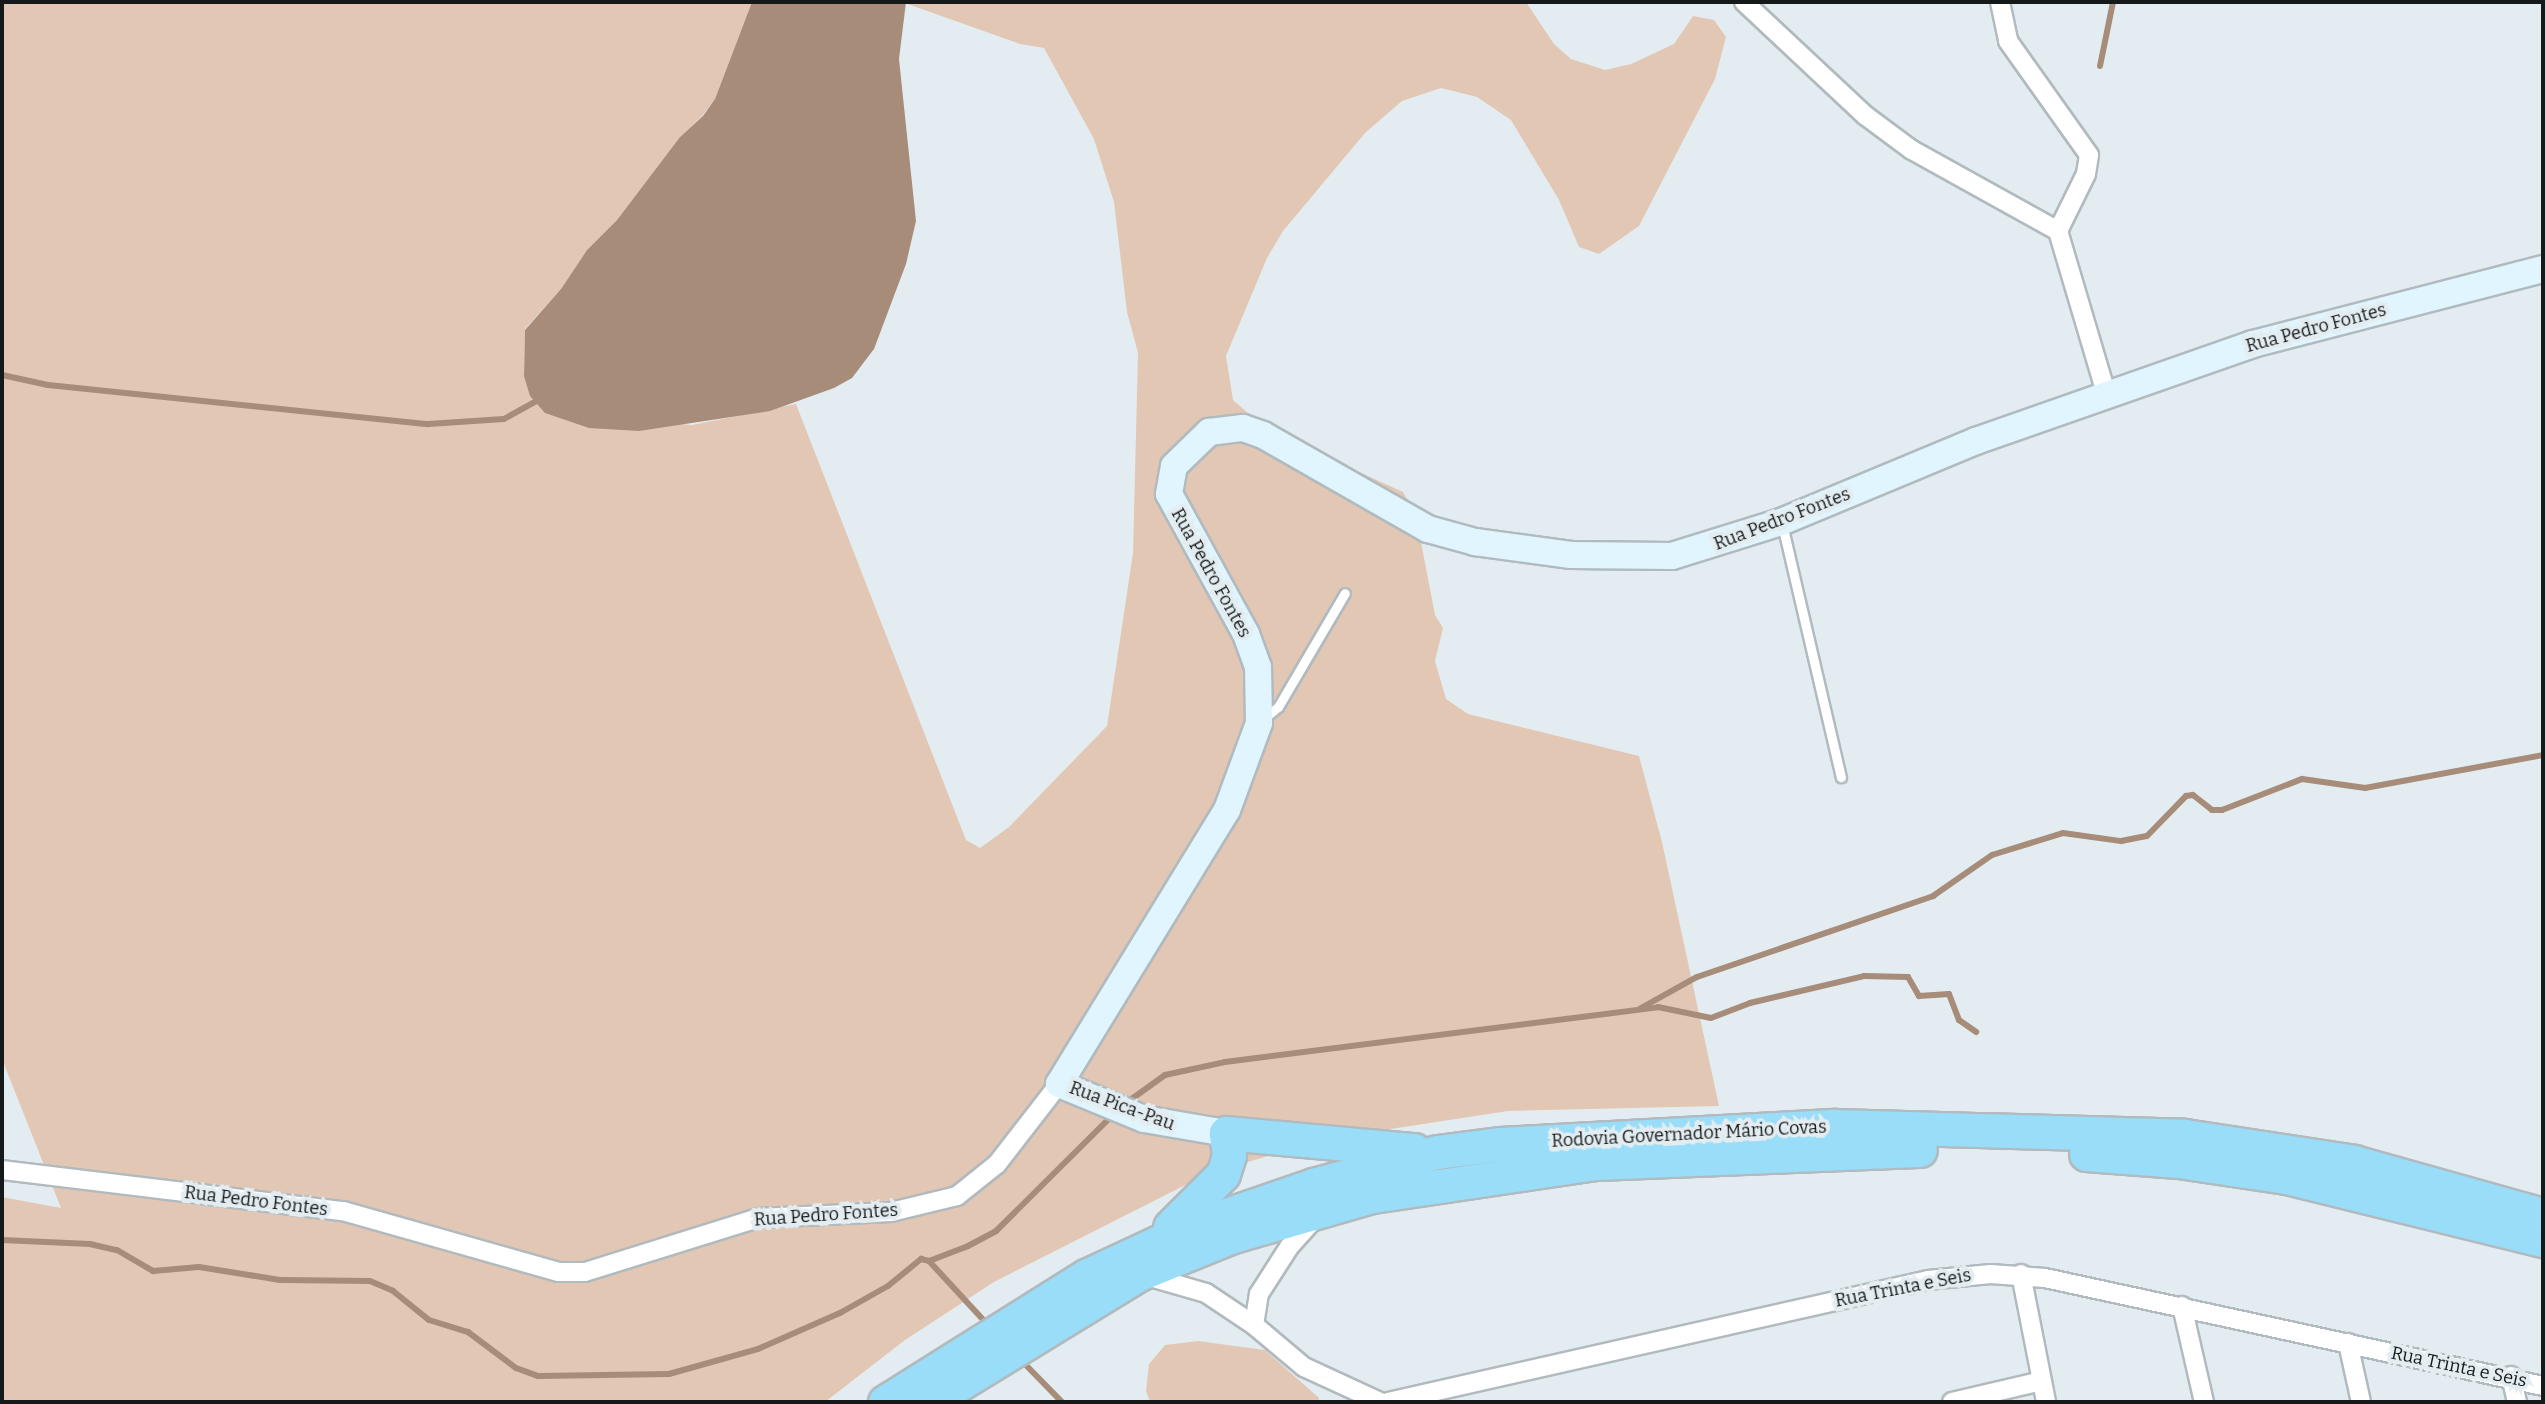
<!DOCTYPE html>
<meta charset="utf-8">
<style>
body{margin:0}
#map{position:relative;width:2545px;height:1404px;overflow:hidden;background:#e3edf1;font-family:Bitter,serif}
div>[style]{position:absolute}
.green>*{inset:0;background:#e3c7b5}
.water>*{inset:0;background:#a78c7a}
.stream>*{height:6px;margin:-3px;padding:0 3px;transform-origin:3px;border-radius:3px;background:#a78c7a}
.roads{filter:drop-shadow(2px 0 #b1babe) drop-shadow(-2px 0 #b1babe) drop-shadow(0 2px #b1babe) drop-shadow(0 -2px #b1babe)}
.lane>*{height:9px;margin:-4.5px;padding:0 4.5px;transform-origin:4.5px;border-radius:4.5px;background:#fff}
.street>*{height:18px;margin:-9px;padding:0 9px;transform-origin:9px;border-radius:9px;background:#fff}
.secondary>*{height:26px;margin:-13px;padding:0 13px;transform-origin:13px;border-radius:13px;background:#e0f5fd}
.highway>*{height:33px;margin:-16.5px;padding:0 16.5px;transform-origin:16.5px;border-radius:16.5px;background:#99ddf8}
span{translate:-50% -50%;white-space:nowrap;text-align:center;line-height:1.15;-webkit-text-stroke:7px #e3edf1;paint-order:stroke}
.street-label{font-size:18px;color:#16191a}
.frame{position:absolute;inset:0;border:4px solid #16191a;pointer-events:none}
</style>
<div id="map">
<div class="green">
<div style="clip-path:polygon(2px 2px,752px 2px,715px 99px,702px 116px,680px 137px,617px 220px,587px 250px,561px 289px,525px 329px,524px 376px,639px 431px,667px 423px,692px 425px,796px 404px,966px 840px,980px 848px,1009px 827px,1107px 726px,1133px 553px,1138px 353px,1127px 312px,1114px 202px,1094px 139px,1044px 48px,1020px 44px,902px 2px,1526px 2px,1554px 44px,1571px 59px,1605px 70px,1631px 64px,1674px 44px,1693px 16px,1714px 20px,1726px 37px,1715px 79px,1639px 226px,1599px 254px,1579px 247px,1559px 200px,1511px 120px,1477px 97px,1441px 88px,1402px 101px,1365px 133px,1283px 231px,1267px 258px,1226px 356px,1233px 400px,1249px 414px,1313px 451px,1403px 492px,1416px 516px,1435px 615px,1443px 628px,1435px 661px,1446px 699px,1468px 714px,1639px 756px,1662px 842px,1719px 1106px,1508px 1111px,1332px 1138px,1209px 1173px,994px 1282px,905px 1340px,825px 1402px,2px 1402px,2px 1197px,61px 1208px,2px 1059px)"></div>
<div style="clip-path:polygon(1198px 1341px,1265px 1350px,1319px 1398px,1318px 1402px,1150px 1402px,1146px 1391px,1149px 1364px,1165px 1345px)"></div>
</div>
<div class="water">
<div style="clip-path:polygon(752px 2px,906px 2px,899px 59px,916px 221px,906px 264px,874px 349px,852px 378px,834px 388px,770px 411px,639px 431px,589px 428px,545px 413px,530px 396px,524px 376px,525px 330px,561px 289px,587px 250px,617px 220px,680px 137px,703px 116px,715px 99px)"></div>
</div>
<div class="stream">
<div style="left:2100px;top:66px;width:65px;rotate:-78.5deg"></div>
<div style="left:2px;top:375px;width:47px;rotate:12.3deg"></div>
<div style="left:48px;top:385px;width:382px;rotate:5.9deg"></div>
<div style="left:428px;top:424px;width:76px;rotate:-3.8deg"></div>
<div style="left:504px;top:419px;width:41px;rotate:-29.1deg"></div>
<div style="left:1641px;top:1008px;width:64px;rotate:-29deg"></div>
<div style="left:1697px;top:977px;width:250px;rotate:-18.9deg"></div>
<div style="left:1933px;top:896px;width:72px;rotate:-34.8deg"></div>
<div style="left:1992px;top:855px;width:74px;rotate:-17.2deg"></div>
<div style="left:2063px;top:833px;width:59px;rotate:7.9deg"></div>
<div style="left:2121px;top:841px;width:26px;rotate:-11deg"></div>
<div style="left:2147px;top:836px;width:56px;rotate:-45.7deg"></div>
<div style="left:2186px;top:796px;width:7px;rotate:-8deg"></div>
<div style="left:2193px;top:795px;width:24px;rotate:38deg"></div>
<div style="left:2212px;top:810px;width:10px"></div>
<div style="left:2222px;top:810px;width:86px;rotate:-21.2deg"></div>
<div style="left:2302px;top:779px;width:64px;rotate:8.1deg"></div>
<div style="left:2365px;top:788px;width:181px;rotate:-10.5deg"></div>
<div style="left:1126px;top:1103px;width:48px;rotate:-35.7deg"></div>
<div style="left:1165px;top:1075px;width:61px;rotate:-12.2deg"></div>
<div style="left:1225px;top:1062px;width:436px;rotate:-7.2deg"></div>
<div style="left:1658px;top:1007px;width:54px;rotate:11.7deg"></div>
<div style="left:1711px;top:1018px;width:42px;rotate:-21deg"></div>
<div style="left:1750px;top:1003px;width:117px;rotate:-13.3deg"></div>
<div style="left:1864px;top:976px;width:44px;rotate:1.3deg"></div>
<div style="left:1908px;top:977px;width:22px;rotate:60deg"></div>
<div style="left:1919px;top:996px;width:30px;rotate:-4deg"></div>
<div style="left:1949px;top:994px;width:28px;rotate:69deg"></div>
<div style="left:1959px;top:1020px;width:21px;rotate:35deg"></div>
<div style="left:2px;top:1240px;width:88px;rotate:2.6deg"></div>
<div style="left:90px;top:1244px;width:28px;rotate:13deg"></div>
<div style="left:117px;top:1250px;width:42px;rotate:30.3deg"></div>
<div style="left:153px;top:1271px;width:46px;rotate:-5deg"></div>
<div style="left:199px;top:1267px;width:82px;rotate:9.1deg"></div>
<div style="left:280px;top:1280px;width:90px;rotate:0.6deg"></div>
<div style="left:370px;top:1281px;width:25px;rotate:23deg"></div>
<div style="left:393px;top:1291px;width:46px;rotate:38.9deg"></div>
<div style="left:429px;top:1320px;width:41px;rotate:17.1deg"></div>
<div style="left:468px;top:1332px;width:60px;rotate:36.9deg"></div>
<div style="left:516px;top:1368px;width:23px;rotate:20deg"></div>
<div style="left:538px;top:1376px;width:131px;rotate:-0.9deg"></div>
<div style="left:669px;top:1374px;width:92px;rotate:-15.7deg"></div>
<div style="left:758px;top:1349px;width:90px;rotate:-23.7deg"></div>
<div style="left:840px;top:1313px;width:55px;rotate:-29.4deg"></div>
<div style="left:888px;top:1286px;width:43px;rotate:-39.3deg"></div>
<div style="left:921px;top:1259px;width:8px;rotate:14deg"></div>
<div style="left:929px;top:1261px;width:42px;rotate:-21deg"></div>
<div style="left:968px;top:1246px;width:32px;rotate:-28deg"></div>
<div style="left:996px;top:1231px;width:165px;rotate:-44.8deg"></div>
<div style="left:929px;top:1261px;width:87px;rotate:47.3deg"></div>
<div style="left:1019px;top:1358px;width:62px;rotate:45.7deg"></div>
</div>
<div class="roads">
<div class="lane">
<div style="left:1782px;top:524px;width:260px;rotate:76.9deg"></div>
<div style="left:1263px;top:719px;width:19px;rotate:-39deg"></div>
<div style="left:1278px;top:707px;width:132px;rotate:-59.6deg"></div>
</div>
<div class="street">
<div style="left:1744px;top:2px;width:167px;rotate:43.1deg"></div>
<div style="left:1866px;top:116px;width:57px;rotate:36.5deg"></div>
<div style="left:1912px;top:150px;width:167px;rotate:29deg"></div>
<div style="left:2000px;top:2px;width:40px;rotate:78deg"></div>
<div style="left:2008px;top:41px;width:140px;rotate:54.6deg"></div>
<div style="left:2089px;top:155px;width:19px;rotate:99deg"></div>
<div style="left:2086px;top:174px;width:64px;rotate:116.2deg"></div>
<div style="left:2058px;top:231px;width:169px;rotate:73.5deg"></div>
<div style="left:2px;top:1170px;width:343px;rotate:6.9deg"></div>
<div style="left:343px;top:1211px;width:224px;rotate:15.8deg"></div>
<div style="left:559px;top:1272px;width:26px"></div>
<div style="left:585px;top:1272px;width:181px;rotate:-17.3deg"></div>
<div style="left:758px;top:1218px;width:133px;rotate:-2.6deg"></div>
<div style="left:891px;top:1212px;width:68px;rotate:-13.6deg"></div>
<div style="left:957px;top:1196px;width:51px;rotate:-38.7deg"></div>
<div style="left:997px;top:1164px;width:101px;rotate:-52.2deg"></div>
<div style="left:2021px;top:1274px;width:130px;rotate:78.9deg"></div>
<div style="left:1147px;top:1276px;width:61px;rotate:16.1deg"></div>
<div style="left:1206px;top:1293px;width:58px;rotate:33.7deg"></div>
<div style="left:1254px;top:1325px;width:65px;rotate:40deg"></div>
<div style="left:1304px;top:1367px;width:84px;rotate:24.7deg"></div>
<div style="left:2182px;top:1306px;width:98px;rotate:77.1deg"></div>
<div style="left:1254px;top:1325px;width:31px;rotate:-81deg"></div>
<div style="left:1259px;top:1294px;width:56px;rotate:-57.4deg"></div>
<div style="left:1289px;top:1247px;width:39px;rotate:-48deg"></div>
<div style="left:2348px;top:1343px;width:60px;rotate:77.6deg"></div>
<div style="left:2511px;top:1376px;width:27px;rotate:77deg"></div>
<div style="left:1388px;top:1402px;width:554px;rotate:-12.73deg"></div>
<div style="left:1928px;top:1280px;width:63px;rotate:-5.4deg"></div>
<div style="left:1991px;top:1274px;width:54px;rotate:4.2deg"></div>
<div style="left:2045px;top:1278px;width:510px;rotate:12.24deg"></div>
<div style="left:1952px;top:1402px;width:92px;rotate:-13.1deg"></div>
</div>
<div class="secondary">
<div style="left:1226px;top:1133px;width:83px;rotate:-170.3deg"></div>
<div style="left:1144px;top:1119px;width:92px;rotate:-157.6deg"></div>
<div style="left:1059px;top:1084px;width:321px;rotate:-58.5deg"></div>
<div style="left:1227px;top:810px;width:93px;rotate:-69.8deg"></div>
<div style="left:1259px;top:723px;width:56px;rotate:-91deg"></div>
<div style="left:1258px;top:667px;width:35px;rotate:-110deg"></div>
<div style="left:1246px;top:634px;width:160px;rotate:-118.8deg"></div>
<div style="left:1169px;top:494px;width:28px;rotate:-80deg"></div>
<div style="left:1174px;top:466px;width:49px;rotate:-44.2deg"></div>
<div style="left:1209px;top:432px;width:34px;rotate:-7deg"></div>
<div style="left:1243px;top:428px;width:21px;rotate:19deg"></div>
<div style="left:1263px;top:435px;width:190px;rotate:29.7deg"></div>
<div style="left:1428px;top:529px;width:49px;rotate:15.5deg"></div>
<div style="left:1475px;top:542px;width:97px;rotate:7.7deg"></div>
<div style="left:1571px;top:555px;width:101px;rotate:0.6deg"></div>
<div style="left:1672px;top:556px;width:114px;rotate:-17.3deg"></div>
<div style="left:1781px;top:522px;width:211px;rotate:-22.6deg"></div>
<div style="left:1976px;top:441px;width:293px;rotate:-19.3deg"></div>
<div style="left:2253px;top:344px;width:300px;rotate:-14.5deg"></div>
</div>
<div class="highway">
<div style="left:2086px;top:1154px;width:92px;rotate:4.4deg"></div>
<div style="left:2178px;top:1161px;width:109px;rotate:8.4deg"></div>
<div style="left:2286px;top:1177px;width:265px;rotate:13.8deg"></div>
<div style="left:1170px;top:1227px;width:75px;rotate:-45deg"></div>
<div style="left:1223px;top:1174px;width:20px;rotate:-72deg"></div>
<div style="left:1229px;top:1155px;width:22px;rotate:-98deg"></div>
<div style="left:1226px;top:1133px;width:189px;rotate:5.2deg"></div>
<div style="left:885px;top:1402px;width:237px;rotate:-32.1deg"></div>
<div style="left:1086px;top:1276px;width:116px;rotate:-25deg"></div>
<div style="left:1191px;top:1227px;width:129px;rotate:-19deg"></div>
<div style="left:1313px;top:1185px;width:128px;rotate:-14.9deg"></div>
<div style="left:1437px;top:1152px;width:64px;rotate:-7.2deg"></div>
<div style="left:1500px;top:1144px;width:336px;rotate:-3.1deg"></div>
<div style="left:1836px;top:1126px;width:349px;rotate:1.6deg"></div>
<div style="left:2185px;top:1136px;width:171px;rotate:8.7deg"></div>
<div style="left:2354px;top:1162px;width:196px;rotate:15.7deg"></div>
<div style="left:930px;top:1402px;width:245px;rotate:-31.5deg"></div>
<div style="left:1139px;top:1274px;width:98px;rotate:-22.1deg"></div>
<div style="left:1230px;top:1237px;width:148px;rotate:-16.1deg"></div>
<div style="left:1372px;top:1196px;width:225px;rotate:-8.4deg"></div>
<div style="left:1595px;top:1163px;width:325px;rotate:-2.3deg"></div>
</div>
</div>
<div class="street-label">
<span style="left:2316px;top:328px;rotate:-15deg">Rua Pedro Fontes</span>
<span style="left:1782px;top:519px;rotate:-21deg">Rua Pedro Fontes</span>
<span style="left:1211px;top:573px;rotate:61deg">Rua Pedro Fontes</span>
<span style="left:1122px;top:1106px;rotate:20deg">Rua Pica-Pau</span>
<span style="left:1689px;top:1134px;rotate:-3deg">Rodovia Governador Mário Covas</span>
<span style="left:256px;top:1201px;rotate:7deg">Rua Pedro Fontes</span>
<span style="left:826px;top:1215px;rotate:-4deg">Rua Pedro Fontes</span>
<span style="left:1903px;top:1288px;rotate:-11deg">Rua Trinta e Seis</span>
<span style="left:2459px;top:1367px;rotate:12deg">Rua Trinta e Seis</span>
</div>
<div class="frame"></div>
</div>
